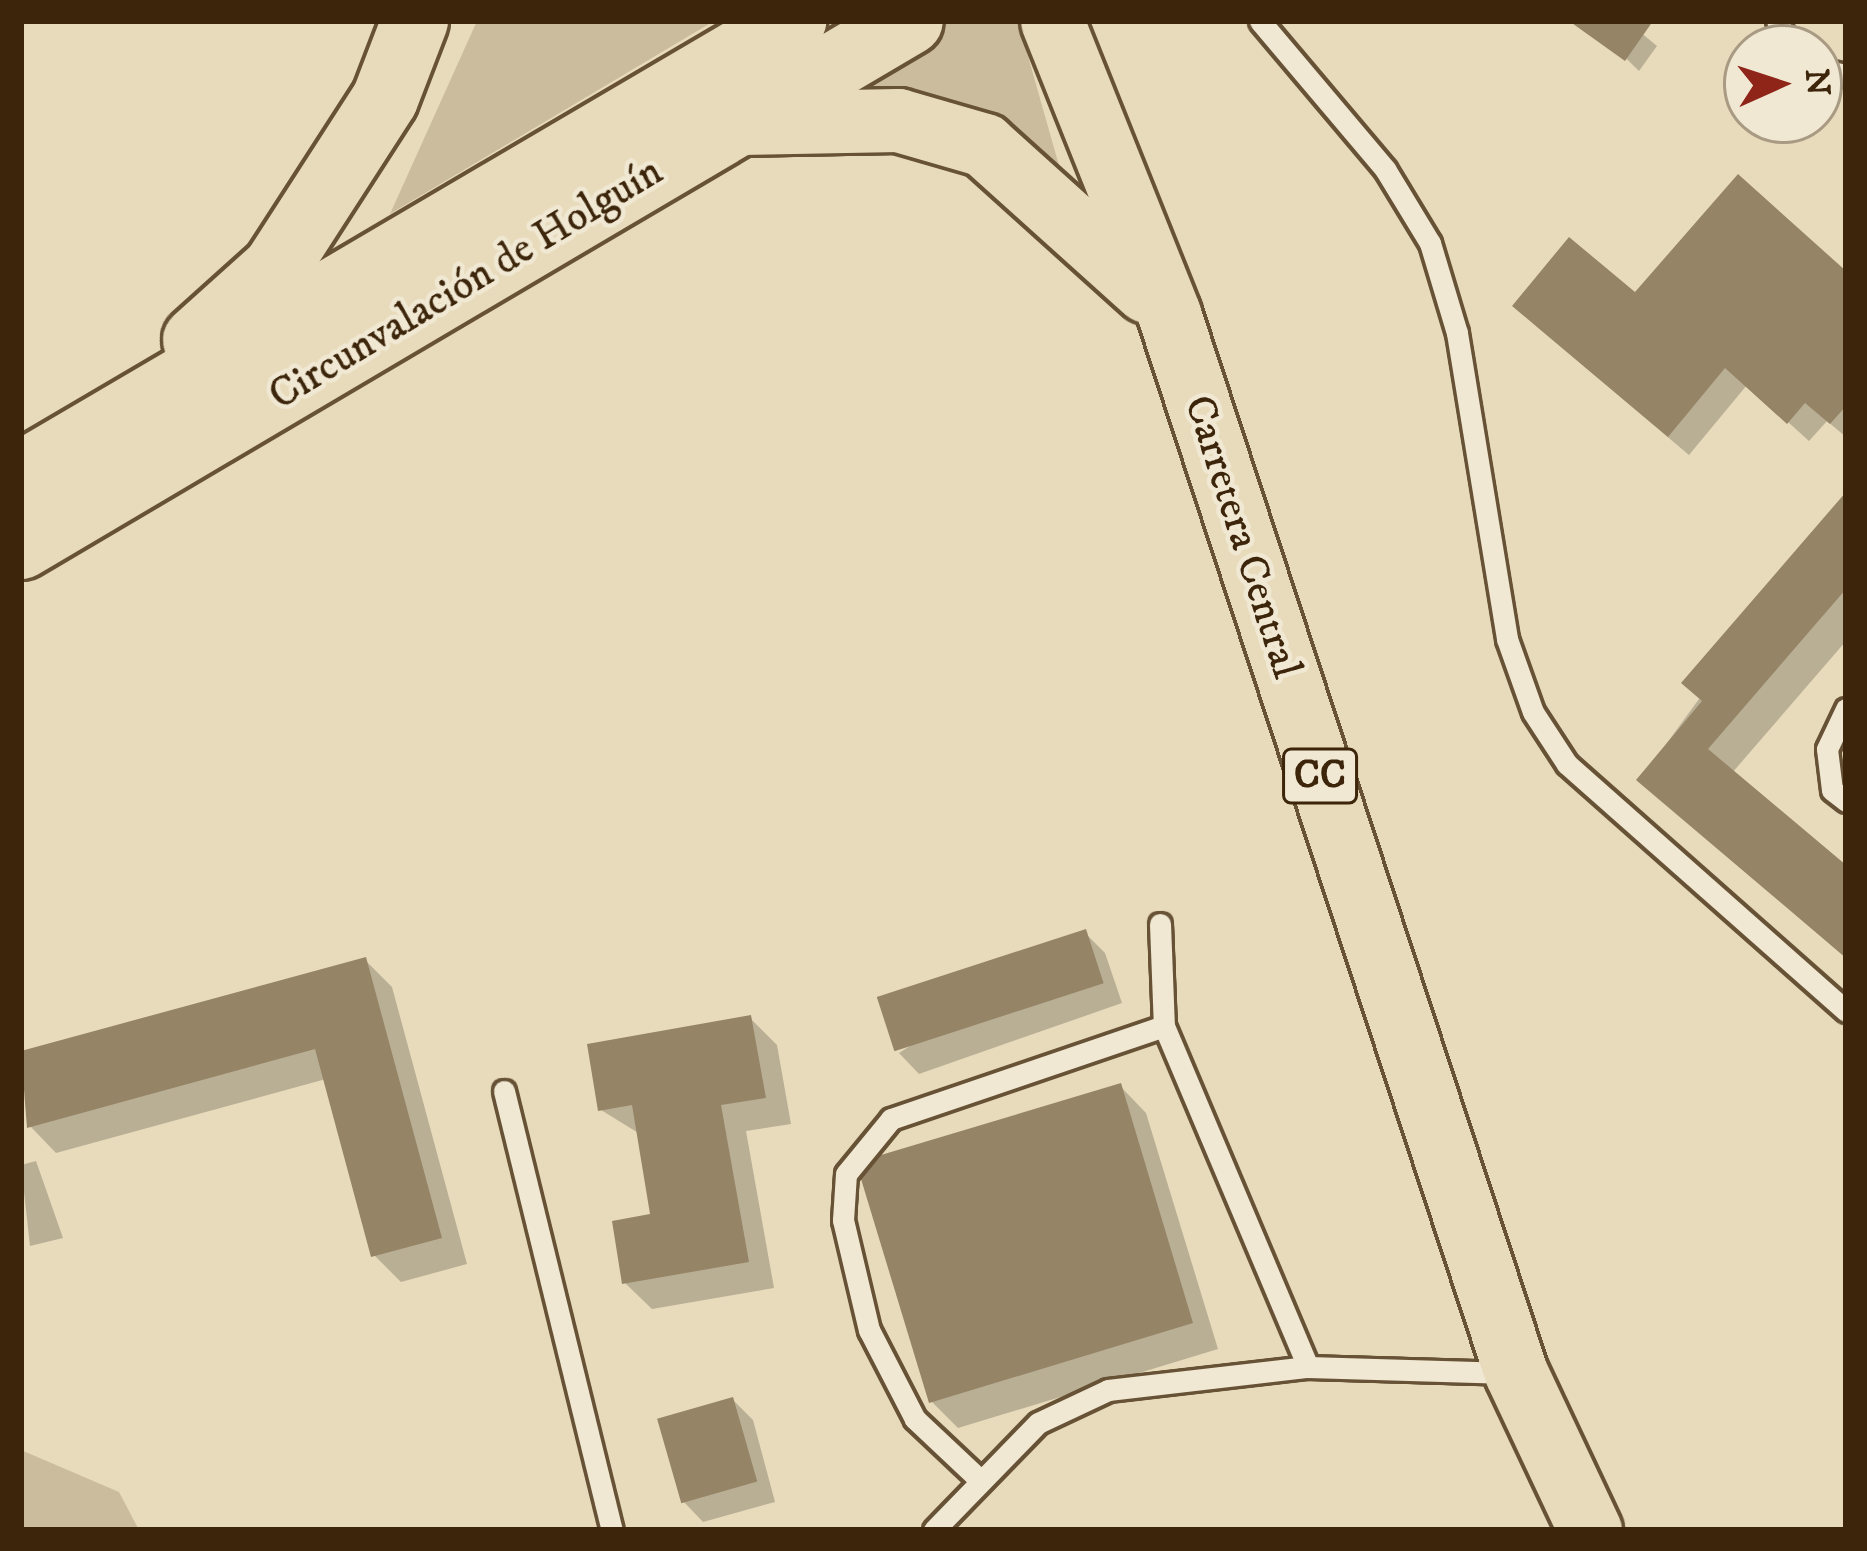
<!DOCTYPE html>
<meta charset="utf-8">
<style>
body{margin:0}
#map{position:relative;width:1867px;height:1551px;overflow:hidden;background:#e8dbbb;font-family:"IM FELL DW Pica",serif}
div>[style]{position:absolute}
.green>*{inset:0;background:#cbbc9d}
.shadow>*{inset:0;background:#0003}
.building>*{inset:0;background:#958466;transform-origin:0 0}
.roads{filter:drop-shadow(3px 0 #675236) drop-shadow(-3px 0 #675236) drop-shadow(0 3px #675236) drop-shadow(0 -3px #675236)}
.service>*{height:21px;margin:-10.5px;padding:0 10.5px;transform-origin:10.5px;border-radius:10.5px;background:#f0e8d3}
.primary>*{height:63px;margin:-31.5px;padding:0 31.5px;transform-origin:31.5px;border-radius:31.5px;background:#e8dbbb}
.trunk>*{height:66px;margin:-33px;padding:0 33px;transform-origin:33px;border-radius:33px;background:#e8dbbb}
span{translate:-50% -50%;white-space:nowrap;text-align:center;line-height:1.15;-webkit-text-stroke:9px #f0e8d3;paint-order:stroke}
.shield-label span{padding:3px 9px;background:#f0e8d3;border:3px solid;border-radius:9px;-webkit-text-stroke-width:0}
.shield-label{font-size:39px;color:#3c250a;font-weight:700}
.street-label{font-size:42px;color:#3c250a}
.frame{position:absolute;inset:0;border:24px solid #3c250a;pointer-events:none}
.north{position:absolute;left:1723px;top:24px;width:120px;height:120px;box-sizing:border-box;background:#f0e8d3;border:3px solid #a89a83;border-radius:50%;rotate:87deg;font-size:33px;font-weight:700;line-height:48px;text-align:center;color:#3c250a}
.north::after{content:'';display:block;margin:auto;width:42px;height:54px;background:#8f2418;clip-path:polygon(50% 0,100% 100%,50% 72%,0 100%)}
</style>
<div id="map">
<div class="green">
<div style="clip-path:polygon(477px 21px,714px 21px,390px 214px)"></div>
<div style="clip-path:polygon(950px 21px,1018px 21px,1062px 176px,836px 91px)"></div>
<div style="clip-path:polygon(21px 1450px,119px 1492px,139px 1530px,21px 1530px)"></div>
</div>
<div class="shadow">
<div style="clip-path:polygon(1588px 21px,1627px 21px,1657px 46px,1639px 71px)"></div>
<div style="clip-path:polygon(1846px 271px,1846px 437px,1827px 421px,1809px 441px,1747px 385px,1689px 455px,1536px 326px,1635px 296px)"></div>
<div style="clip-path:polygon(1846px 497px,1846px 641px,1732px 773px,1846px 869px,1846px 958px,1640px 780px)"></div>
<div style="clip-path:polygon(1085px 933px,1105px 953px,1122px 1003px,919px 1074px,899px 1053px)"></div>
<div style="clip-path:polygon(365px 960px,392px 987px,467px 1264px,401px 1282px,374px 1255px,326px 1079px,56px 1153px,30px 1126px,21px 1054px)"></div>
<div style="clip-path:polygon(750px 1018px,777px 1045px,791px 1124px,746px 1131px,774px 1288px,652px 1309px,625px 1283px,654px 1217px,640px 1134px,601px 1110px)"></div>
<div style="clip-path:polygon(1120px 1086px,1146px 1113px,1218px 1349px,958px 1428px,931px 1401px)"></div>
<div style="clip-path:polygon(36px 1161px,63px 1238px,30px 1246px,21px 1165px)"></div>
<div style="clip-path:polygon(733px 1400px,753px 1420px,775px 1502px,703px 1522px,683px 1501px)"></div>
</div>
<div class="building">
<div style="clip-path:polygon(1569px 21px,1653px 21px,1625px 61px)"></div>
<div style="clip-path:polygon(1738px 174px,1846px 271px,1846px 406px,1830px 424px,1805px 403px,1787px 424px,1725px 368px,1668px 437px,1512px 306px,1569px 237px,1635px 292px)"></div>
<div style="clip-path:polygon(1846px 492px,1846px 589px,1708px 749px,1846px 865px,1846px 958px,1636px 780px,1702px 701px,1681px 683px)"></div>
<div style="left:1086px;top:929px;width:57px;height:220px;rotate:72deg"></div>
<div style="clip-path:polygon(366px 957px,442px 1238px,371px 1257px,315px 1049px,27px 1128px,21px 1051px)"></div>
<div style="clip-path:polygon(751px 1015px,766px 1098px,721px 1105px,749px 1262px,622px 1284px,612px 1221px,650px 1214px,632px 1105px,598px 1111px,587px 1044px)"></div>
<div style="clip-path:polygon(1121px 1083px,1193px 1323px,929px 1403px,861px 1179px,881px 1155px)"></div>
<div style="left:733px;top:1397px;width:88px;height:79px;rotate:74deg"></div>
</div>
<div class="roads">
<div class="service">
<div style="left:1260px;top:21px;width:194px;rotate:49.8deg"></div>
<div style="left:1385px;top:169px;width:87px;rotate:58.7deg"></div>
<div style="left:1430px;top:243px;width:94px;rotate:73.3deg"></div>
<div style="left:1457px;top:333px;width:310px;rotate:80.7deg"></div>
<div style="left:1507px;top:639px;width:77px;rotate:70.4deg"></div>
<div style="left:1533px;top:712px;width:62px;rotate:56.8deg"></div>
<div style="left:1567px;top:764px;width:373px;rotate:41.5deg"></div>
<div style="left:1777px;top:21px;width:30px;rotate:63deg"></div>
<div style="left:1819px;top:69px;width:28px;rotate:13deg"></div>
<div style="left:1846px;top:709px;width:44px;rotate:115.4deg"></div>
<div style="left:1827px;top:749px;width:41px;rotate:83deg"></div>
<div style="left:1832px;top:790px;width:18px;rotate:38deg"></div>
<div style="left:1160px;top:924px;width:102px;rotate:87.8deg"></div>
<div style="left:1164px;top:1026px;width:370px;rotate:67.1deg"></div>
<div style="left:504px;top:1091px;width:452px;rotate:76.2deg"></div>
<div style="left:981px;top:1481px;width:91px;rotate:-136.8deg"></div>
<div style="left:915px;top:1419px;width:100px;rotate:-117.3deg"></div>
<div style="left:869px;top:1330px;width:113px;rotate:-103.3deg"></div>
<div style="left:843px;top:1220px;width:46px;rotate:-86.3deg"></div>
<div style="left:846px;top:1174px;width:71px;rotate:-50.7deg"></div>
<div style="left:891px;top:1119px;width:288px;rotate:-18.8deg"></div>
<div style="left:934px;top:1530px;width:149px;rotate:-45.8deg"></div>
<div style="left:1038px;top:1423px;width:77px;rotate:-25.2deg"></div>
<div style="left:1108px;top:1390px;width:201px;rotate:-6.6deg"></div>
<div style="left:1308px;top:1367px;width:201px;rotate:1.7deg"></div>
</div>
<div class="primary">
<div style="left:1052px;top:21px;width:315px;rotate:68.2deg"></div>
<div style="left:1169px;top:314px;width:1114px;rotate:71.86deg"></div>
<div style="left:1516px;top:1373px;width:174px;rotate:64.8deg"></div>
<div style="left:740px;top:123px;width:158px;rotate:-1.1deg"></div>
<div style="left:898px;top:120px;width:90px;rotate:16.2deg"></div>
<div style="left:984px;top:145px;width:218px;rotate:42deg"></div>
</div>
<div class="trunk">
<div style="left:196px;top:340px;width:108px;rotate:-42deg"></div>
<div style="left:276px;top:268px;width:201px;rotate:-57.2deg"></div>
<div style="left:385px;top:99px;width:84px;rotate:-69deg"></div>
<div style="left:21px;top:475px;width:896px;rotate:-30.46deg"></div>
<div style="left:21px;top:546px;width:1032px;rotate:-30.56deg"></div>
</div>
</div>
<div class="shield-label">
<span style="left:1320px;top:776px">CC</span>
</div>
<div class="street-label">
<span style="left:466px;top:284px;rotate:-31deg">Circunvalación de Holguín</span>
<span style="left:1242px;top:537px;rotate:72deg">Carretera Central</span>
</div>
<div class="frame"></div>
<div class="north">N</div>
</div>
